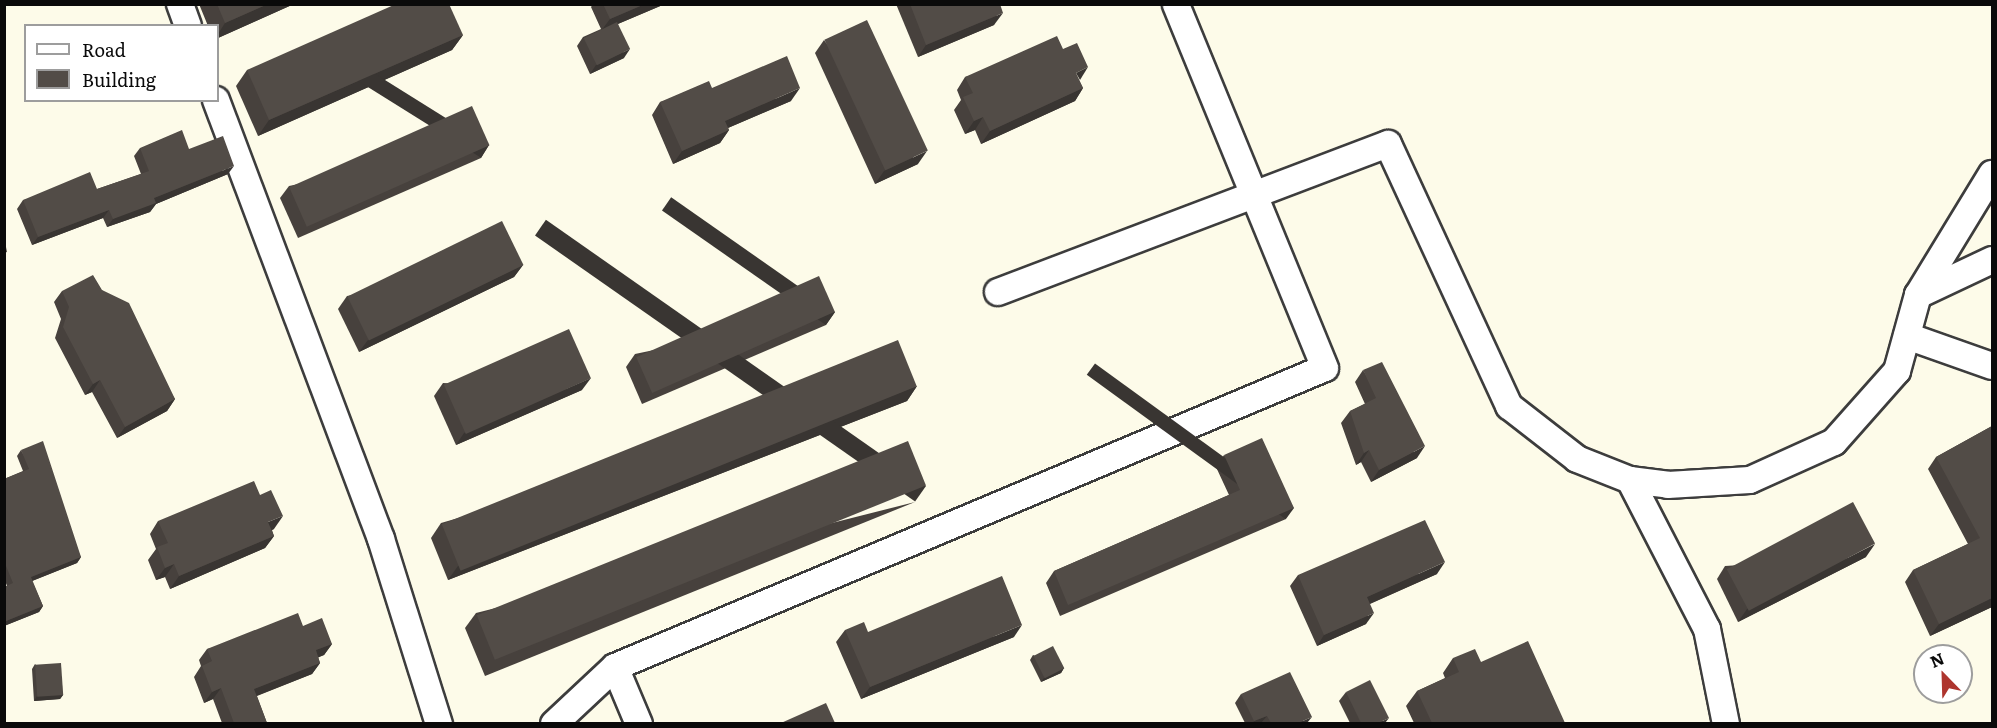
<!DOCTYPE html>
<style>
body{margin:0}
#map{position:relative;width:1997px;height:728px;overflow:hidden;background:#fdfbe9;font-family:Literata,serif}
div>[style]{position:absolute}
.roads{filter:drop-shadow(2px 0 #3d3d3d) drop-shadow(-2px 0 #3d3d3d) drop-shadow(0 2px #3d3d3d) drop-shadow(0 -2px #3d3d3d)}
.street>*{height:26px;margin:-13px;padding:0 13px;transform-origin:13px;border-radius:13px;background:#fff}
.wall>*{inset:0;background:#47413d}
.shaded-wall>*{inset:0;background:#393532;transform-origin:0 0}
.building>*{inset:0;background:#524c47;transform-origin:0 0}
span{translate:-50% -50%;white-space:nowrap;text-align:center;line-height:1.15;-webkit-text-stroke:6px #fff;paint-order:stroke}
.frame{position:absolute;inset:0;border:6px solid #0a0a0a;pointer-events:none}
.legend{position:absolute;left:24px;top:24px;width:195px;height:78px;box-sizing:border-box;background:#fff;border:2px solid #9d9d9d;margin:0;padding:8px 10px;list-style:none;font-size:18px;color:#0a0a0a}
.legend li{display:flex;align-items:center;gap:12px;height:30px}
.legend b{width:30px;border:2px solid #9d9d9d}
.north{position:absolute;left:1913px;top:644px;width:60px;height:60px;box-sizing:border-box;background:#fff;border:2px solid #9d9d9d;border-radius:50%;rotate:337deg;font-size:16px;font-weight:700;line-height:24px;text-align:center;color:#0a0a0a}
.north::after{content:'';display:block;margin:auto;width:21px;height:27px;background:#ae352e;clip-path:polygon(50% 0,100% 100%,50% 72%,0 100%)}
</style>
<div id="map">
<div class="roads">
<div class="street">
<div style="left:180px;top:4px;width:23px;rotate:70deg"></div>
<div style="left:216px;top:100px;width:469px;rotate:69.4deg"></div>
<div style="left:381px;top:539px;width:194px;rotate:72.6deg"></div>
<div style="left:998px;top:292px;width:417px;rotate:-20.8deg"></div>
<div style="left:1388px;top:144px;width:289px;rotate:65.2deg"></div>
<div style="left:1509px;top:406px;width:86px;rotate:37.9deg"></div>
<div style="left:1577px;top:459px;width:57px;rotate:21.6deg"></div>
<div style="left:1630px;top:480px;width:38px;rotate:7deg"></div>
<div style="left:1668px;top:485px;width:82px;rotate:-3.5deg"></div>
<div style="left:1750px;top:480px;width:92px;rotate:-24.3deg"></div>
<div style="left:1834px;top:442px;width:95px;rotate:-48.4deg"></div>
<div style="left:1897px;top:371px;width:79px;rotate:-74.6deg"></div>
<div style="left:1918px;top:295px;width:142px;rotate:-58.6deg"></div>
<div style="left:1918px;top:295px;width:82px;rotate:-25.3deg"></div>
<div style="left:1907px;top:336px;width:90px;rotate:19.4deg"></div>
<div style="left:1630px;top:480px;width:168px;rotate:62.7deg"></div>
<div style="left:1707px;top:629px;width:97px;rotate:78.7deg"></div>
<div style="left:615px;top:667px;width:62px;rotate:67.2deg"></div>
<div style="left:554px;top:724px;width:83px;rotate:-43.1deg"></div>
<div style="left:615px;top:667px;width:770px;rotate:-22.84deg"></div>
<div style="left:1325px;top:368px;width:393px;rotate:-112.3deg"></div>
</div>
</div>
<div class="wall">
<div style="clip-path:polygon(199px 4px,294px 4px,218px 38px,218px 26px,208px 26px)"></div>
<div style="clip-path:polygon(593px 4px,665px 4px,618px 24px,624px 58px,590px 74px,577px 46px,583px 37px,601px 29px,591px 7px)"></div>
<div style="clip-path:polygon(896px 4px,1000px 4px,994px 25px,918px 57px)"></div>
<div style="clip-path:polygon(463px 35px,452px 50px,258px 136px,236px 86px,247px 70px)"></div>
<div style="clip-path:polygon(824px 40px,918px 164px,875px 184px,815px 53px)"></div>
<div style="clip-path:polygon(1063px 49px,1083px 88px,1075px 101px,981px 144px,975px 130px,965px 134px,954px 110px,961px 100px,957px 90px,965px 77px)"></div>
<div style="clip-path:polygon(712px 88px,791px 101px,728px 128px,729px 130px,720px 143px,673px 164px,652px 115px,660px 102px)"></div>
<div style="clip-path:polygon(489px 145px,481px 158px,298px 238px,280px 198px,289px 186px)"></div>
<div style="clip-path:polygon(140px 148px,189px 149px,228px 174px,156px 204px,150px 212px,107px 227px,103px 218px,32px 245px,17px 209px,23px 200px,97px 189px,141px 174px,134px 156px)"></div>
<div style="clip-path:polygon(523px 265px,514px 277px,359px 352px,338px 309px,347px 296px)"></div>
<div style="clip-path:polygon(102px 290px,175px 399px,167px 411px,117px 438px,92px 392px,85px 395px,55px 338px,61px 319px,54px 302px,62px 291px)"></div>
<div style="clip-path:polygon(835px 312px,826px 325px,642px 404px,626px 367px,635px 354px)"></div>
<div style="clip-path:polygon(1363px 370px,1417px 458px,1371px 482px,1361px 462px,1356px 465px,1341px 423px,1350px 411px,1365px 404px,1355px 382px)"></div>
<div style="clip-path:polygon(443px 383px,582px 390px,456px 445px,434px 396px)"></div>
<div style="clip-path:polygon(917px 386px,907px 401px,448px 580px,431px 538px,441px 523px)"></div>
<div style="clip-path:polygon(1992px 426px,1992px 607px,1930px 636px,1905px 582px,1913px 570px,1968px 544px,1928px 469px,1936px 457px)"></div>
<div style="clip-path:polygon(21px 450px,81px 557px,77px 563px,32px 581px,43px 606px,39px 612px,4px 626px,4px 587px,7px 586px,4px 578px,4px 479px,23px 471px,17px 456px)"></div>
<div style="clip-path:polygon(1224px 455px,1286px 519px,1060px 616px,1046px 583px,1054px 571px,1229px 495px,1216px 467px)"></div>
<div style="clip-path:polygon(915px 502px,485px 676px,465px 628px,476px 613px)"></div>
<div style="clip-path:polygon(158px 521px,274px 529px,272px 530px,274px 536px,265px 548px,170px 589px,165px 577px,156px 580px,148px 560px,156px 549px,150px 534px)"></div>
<div style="clip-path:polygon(1866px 557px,1738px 622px,1717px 579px,1725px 566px)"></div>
<div style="clip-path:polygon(1437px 574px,1370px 604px,1366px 624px,1317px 646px,1290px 586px,1298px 575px)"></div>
<div style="clip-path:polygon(303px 626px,332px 644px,324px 655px,318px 657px,320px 663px,312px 674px,257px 696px,267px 723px,222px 723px,213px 699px,204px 703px,194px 677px,201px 666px,199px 660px,207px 649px)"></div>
<div style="clip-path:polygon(845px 630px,868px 632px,1014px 637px,861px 699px,836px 642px)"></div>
<div style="clip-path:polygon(1033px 655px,1064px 668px,1061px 673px,1041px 682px,1030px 660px)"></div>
<div style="clip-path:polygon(1453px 658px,1481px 662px,1565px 723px,1414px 723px,1406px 706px,1417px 691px,1445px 678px,1443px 673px)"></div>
<div style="clip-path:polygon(35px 664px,63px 695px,60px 699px,34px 701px,32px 669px)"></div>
<div style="clip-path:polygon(1346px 692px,1385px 723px,1350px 723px,1339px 701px)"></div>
<div style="clip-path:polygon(1241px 694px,1307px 723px,1245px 723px,1235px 703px)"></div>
</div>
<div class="shaded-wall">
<div style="clip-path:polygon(268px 4px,294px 4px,218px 38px,218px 34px,225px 23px)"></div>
<div style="clip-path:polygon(645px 4px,665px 4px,601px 31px,610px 19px)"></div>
<div style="clip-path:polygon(1003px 13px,994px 25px,918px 57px,926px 45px)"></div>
<div style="clip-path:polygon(463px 35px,452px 50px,258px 136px,269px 120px)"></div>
<div style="clip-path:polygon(630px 49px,624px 58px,590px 74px,596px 65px)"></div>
<div style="clip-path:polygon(1088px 67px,1080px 80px,1076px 73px)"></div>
<div style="clip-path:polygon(800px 88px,791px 101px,716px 133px,725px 121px)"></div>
<div style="clip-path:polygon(1083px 88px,1075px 101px,981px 144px,990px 131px)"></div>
<div style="clip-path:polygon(983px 117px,975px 130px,965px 134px,974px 121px)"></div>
<div style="clip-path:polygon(729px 130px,720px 143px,673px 164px,682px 151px)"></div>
<div style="left:489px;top:145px;width:15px;height:200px;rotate:122deg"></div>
<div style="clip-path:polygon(927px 151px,918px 164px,875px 184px,884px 171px)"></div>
<div style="clip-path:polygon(234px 166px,228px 174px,156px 204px,150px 212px,107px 227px,113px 219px,154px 198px)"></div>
<div style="clip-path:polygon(109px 210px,103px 218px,32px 245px,38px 237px)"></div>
<div style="clip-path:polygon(523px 265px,514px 277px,359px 352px,368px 340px)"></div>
<div style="left:835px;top:312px;width:16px;height:200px;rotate:125deg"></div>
<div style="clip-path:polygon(591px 378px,582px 390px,456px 445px,464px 433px)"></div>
<div style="clip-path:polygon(100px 380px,92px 392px,85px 395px,93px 384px)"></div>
<div style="clip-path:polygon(917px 386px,907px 401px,448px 580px,458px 566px)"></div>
<div style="clip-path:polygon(175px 399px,167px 411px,117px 438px,125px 427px)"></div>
<div style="clip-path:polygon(1425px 446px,1417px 458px,1371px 482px,1379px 470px)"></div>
<div style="clip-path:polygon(1369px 450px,1361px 462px,1356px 465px,1364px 453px)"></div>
<div style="left:926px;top:486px;width:19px;height:464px;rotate:125deg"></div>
<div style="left:1294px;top:508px;width:14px;height:246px;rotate:126deg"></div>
<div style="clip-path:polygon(283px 516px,274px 529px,260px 535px,268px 522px)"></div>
<div style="clip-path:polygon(274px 536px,265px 548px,170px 589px,179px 576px)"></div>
<div style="clip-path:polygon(1875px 544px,1866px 557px,1738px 622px,1747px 609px)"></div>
<div style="clip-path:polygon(81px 557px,77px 563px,27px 583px,31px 577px)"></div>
<div style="clip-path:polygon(1445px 562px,1437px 574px,1360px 608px,1367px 597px)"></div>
<div style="clip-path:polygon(174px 564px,165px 577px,156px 580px,165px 568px)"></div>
<div style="clip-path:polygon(1992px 598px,1992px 607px,1930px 636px,1939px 624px)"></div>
<div style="clip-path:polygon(43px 606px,39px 612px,4px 626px,6px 621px)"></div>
<div style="clip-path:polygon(1374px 613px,1366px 624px,1317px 646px,1324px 635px)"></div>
<div style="clip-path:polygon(1022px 625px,1014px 637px,861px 699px,870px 687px)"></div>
<div style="clip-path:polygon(332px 644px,324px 655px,308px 662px,316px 650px)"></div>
<div style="clip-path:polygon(320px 663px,312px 674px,246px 700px,254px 689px)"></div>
<div style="clip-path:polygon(1064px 668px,1061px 673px,1041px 682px,1044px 678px)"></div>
<div style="clip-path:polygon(221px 688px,213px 699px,204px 703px,212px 692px)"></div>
<div style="clip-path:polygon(63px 695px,60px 699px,34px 701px,37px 696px)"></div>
<div style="clip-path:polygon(1267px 716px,1261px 723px,1253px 723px,1254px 721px)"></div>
<div style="clip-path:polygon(1312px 717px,1307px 723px,1298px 723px)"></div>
<div style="clip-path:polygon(1389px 718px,1385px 723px,1378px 723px)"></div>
</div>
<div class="building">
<div style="clip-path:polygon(217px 4px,268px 4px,225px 23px)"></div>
<div style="clip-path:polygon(396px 4px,449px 4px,463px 35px,269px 120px,247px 70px)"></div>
<div style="clip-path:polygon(603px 4px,645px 4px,610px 19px)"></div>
<div style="clip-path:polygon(910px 4px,1000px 4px,1003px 13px,926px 45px)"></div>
<div style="left:867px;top:20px;width:144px;height:47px;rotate:65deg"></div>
<div style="left:617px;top:22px;width:30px;height:37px;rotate:64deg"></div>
<div style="clip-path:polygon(1057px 36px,1063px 49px,1077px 43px,1088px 67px,1076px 73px,1083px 88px,990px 131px,983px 117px,974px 121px,963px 97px,973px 93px,965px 77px)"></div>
<div style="clip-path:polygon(787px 56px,800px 88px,725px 121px,729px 130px,682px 151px,660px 102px,709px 81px,712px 88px)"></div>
<div style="left:472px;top:106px;width:43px;height:200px;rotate:66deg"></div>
<div style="clip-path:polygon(182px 130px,189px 149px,223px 136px,234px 166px,154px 198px,156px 203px,113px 219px,109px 210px,38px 237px,23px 200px,90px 172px,97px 189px,149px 171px,140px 148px)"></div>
<div style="left:502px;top:221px;width:49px;height:172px;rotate:64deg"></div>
<div style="clip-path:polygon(4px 237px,7px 252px,4px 253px)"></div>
<div style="clip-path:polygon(93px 275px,102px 290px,129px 303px,175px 399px,125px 427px,100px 380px,93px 384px,63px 327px,69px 307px,62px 291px)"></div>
<div style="left:819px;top:276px;width:39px;height:200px;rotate:66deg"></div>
<div style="left:569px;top:329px;width:54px;height:137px;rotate:66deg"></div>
<div style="left:898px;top:340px;width:50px;height:492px;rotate:68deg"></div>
<div style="clip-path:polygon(1382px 362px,1425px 446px,1379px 470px,1369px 450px,1364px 453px,1350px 411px,1376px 398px,1363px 370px)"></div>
<div style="clip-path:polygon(1992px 426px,1992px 598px,1939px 624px,1913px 570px,1980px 538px,1936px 457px)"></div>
<div style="clip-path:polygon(1262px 438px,1294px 508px,1068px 605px,1054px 571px,1240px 490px,1224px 455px)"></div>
<div style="clip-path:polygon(43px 441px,81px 557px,31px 577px,43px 606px,6px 621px,4px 618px,4px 587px,13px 583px,4px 561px,4px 479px,29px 469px,21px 450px)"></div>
<div style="left:908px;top:441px;width:48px;height:465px;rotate:68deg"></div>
<div style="clip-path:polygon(254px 481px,260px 495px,271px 490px,283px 516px,268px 522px,274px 536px,179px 576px,174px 564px,165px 568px,157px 547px,168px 543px,158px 521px)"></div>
<div style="left:1853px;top:502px;width:47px;height:143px;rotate:62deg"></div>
<div style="clip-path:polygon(1425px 520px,1445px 562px,1367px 597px,1374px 613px,1324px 635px,1298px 575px)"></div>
<div style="clip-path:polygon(1002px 576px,1022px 625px,870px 687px,845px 630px,864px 622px,868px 632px)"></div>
<div style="clip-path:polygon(298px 613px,303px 626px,322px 618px,332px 644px,316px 650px,320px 663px,254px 689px,267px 723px,234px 723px,221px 688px,212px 692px,202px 666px,212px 661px,207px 649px)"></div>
<div style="clip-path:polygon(1528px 641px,1565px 723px,1432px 723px,1417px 691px,1459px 672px,1453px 658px,1475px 649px,1481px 662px)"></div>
<div style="left:1053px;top:646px;width:25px;height:22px;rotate:63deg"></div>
<div style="left:61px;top:663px;width:32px;height:26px;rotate:86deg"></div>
<div style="clip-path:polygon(1290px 672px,1312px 717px,1298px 723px,1271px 723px,1267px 716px,1254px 721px,1241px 694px)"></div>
<div style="clip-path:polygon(1370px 680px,1389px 718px,1378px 723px,1361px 723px,1346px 692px)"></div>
<div style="clip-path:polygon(826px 703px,835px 723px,781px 723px)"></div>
</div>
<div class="frame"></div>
<ul class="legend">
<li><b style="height:8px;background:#fff"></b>Road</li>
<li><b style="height:16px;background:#524c47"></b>Building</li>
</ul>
<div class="north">N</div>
</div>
